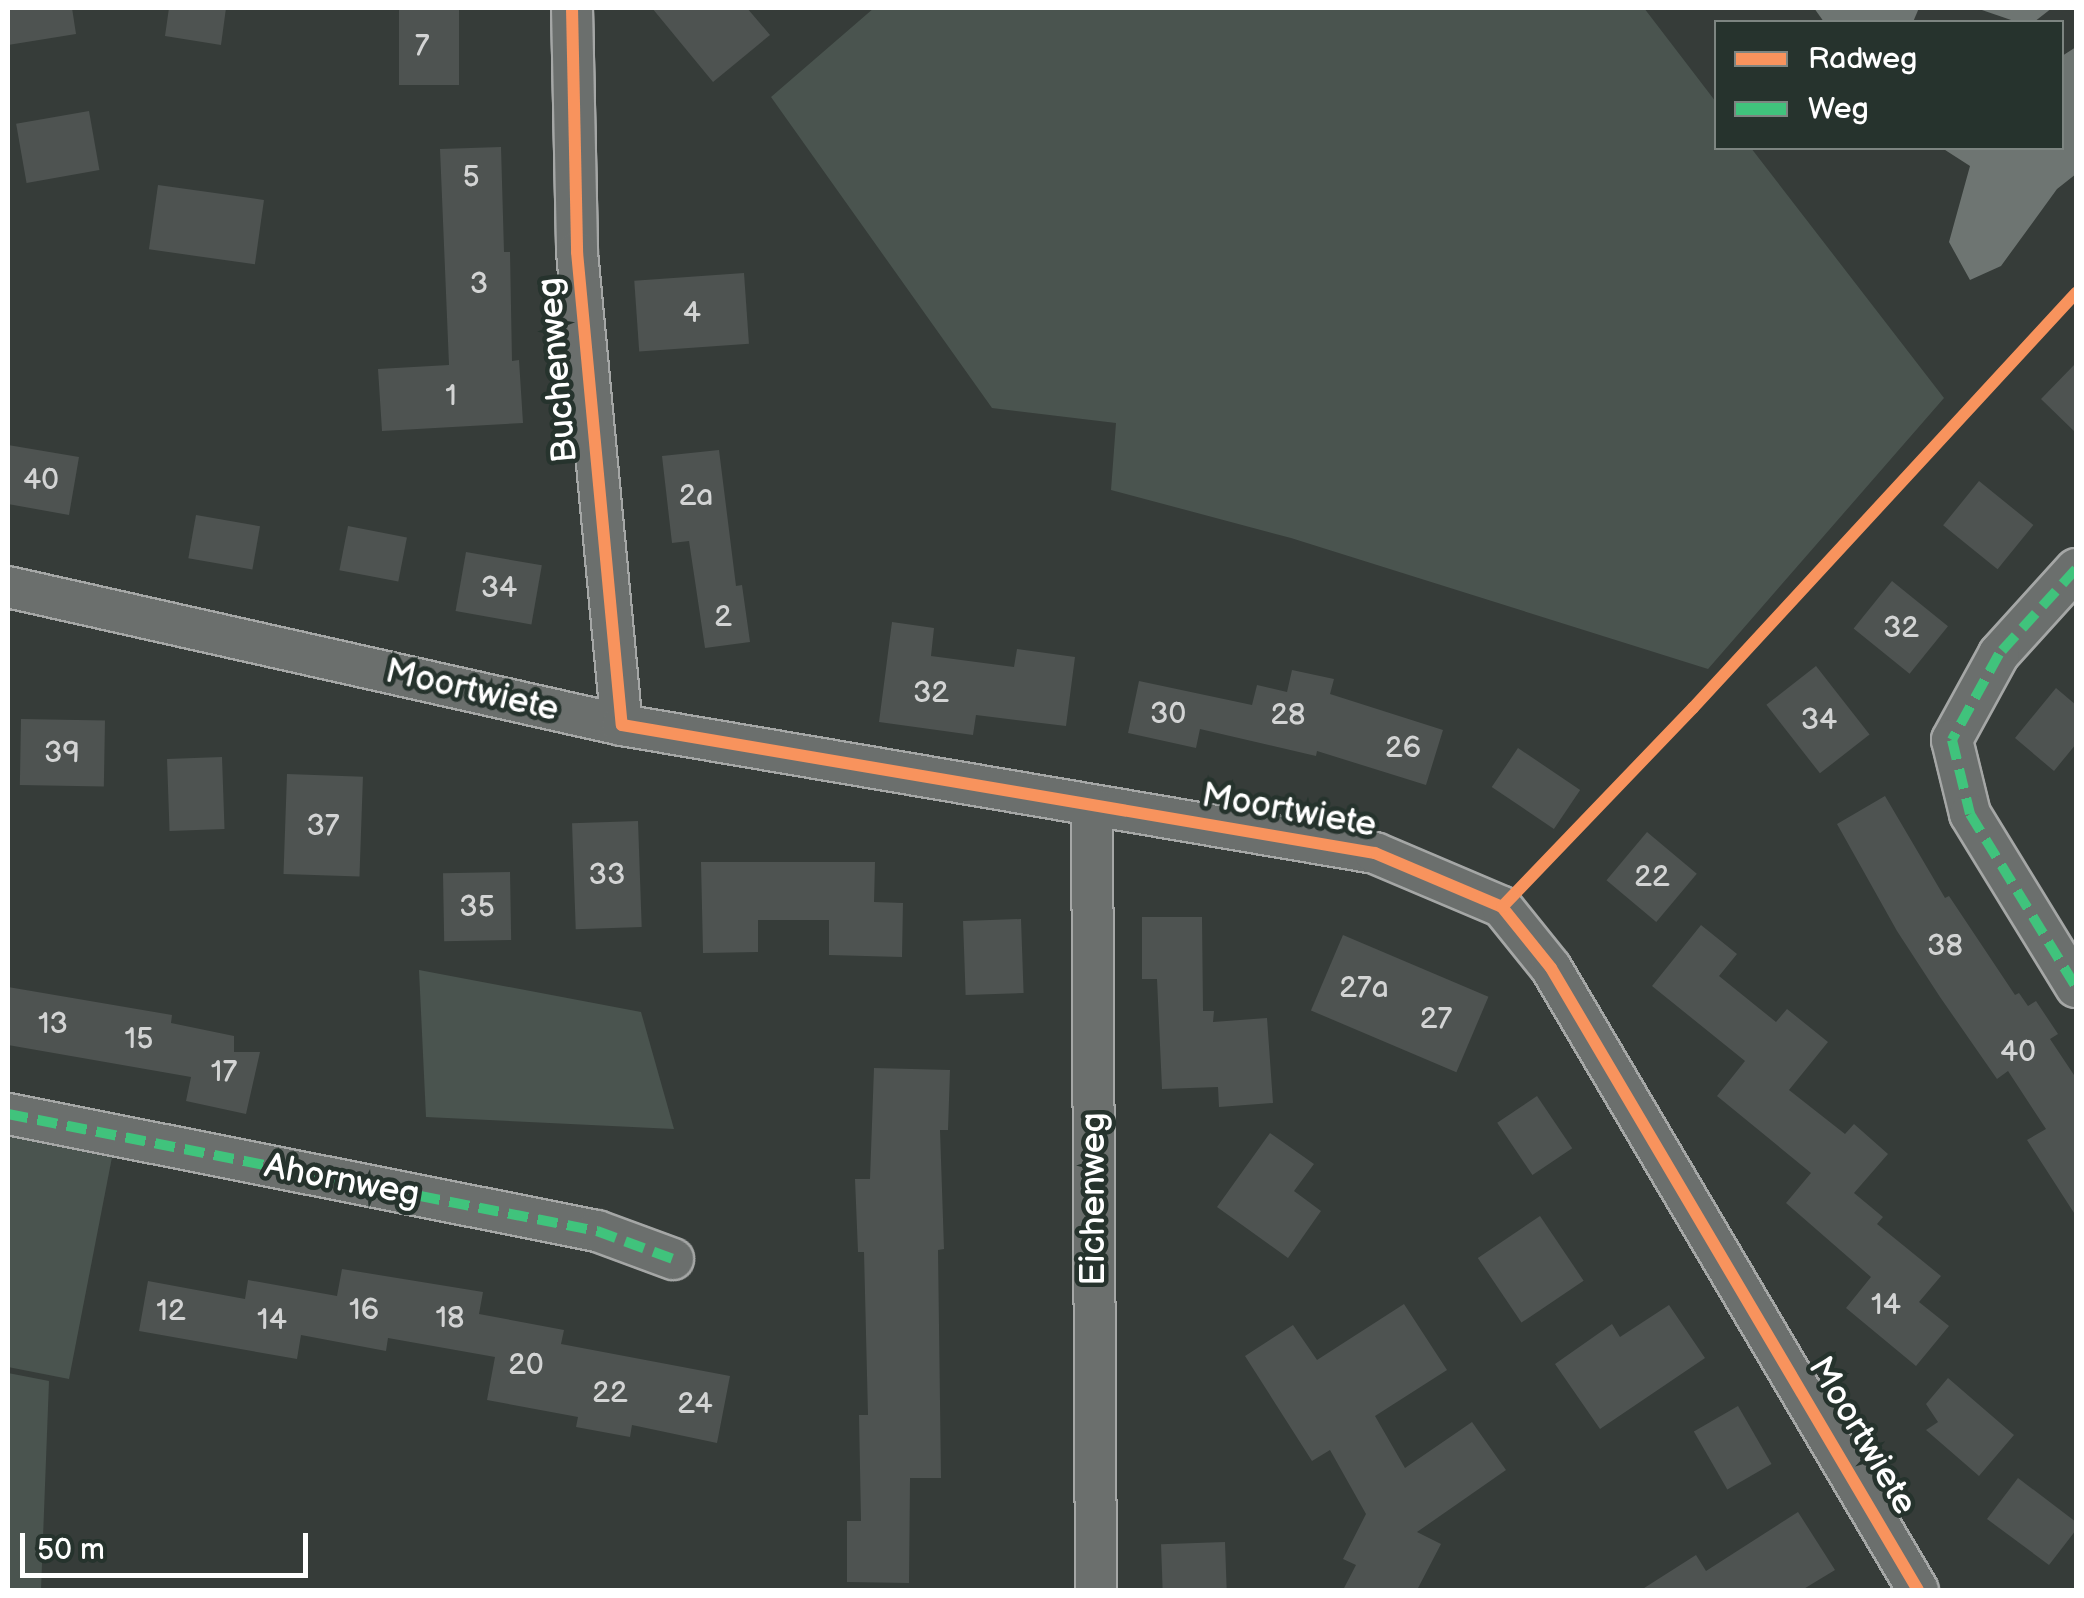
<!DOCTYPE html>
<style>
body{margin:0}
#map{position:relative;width:2084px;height:1598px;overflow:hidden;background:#363c39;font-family:"Balsamiq Sans",sans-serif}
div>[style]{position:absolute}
.green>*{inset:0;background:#4a544f}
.water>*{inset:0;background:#6e7572}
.building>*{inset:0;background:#4e5351;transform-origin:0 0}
.roads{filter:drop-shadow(2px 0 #a5a7a6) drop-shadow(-2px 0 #a5a7a6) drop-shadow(0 2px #a5a7a6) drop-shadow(0 -2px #a5a7a6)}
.minor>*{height:40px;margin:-20px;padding:0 20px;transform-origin:20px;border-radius:20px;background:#6b6f6d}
.quiet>*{height:10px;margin-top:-5px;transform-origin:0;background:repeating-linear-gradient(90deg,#40c37c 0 20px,transparent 0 30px)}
.cycleway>*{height:12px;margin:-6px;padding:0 6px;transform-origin:6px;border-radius:6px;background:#f8935d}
span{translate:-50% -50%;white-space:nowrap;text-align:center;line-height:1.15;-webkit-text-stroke:9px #26332d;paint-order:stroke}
.number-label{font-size:30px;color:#d3d4d4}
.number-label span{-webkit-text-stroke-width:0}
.street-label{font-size:35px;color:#fff}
.frame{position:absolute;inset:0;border:10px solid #fff;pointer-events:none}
.legend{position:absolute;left:1714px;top:20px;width:350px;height:130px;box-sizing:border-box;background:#26332d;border:2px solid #7d8581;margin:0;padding:12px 18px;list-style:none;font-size:30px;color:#fff}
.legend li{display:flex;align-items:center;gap:20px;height:50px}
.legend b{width:50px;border:2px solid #7d8581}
.scale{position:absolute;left:20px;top:1533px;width:288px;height:45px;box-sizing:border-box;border:5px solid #fff;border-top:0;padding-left:12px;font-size:30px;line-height:35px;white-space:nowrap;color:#fff;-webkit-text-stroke:8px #26332d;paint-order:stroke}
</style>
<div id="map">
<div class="green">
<div style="clip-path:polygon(874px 8px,1644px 8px,1716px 102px,1716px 148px,1751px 148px,1944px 398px,1708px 669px,1291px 538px,1111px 490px,1116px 423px,992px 408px,771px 97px)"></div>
<div style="clip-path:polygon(419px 970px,641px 1012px,674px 1129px,426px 1117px)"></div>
<div style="clip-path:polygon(8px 1131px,113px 1152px,69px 1379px,8px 1367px)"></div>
<div style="clip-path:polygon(8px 1373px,49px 1381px,41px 1590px,8px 1590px)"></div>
</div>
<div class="water">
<div style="clip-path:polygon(1814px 8px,1919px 8px,1913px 22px,1824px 22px)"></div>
<div style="clip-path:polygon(1976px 8px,2052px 8px,2034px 22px,2017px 22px)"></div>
<div style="clip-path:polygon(2076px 47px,2076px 174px,2057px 189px,2001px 266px,1970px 280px,1949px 242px,1970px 166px,1942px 148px,2062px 148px,2062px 56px)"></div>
</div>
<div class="building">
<div style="clip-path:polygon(8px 8px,72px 8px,76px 34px,8px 45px)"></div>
<div style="clip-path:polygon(169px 8px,226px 8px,221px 45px,165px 36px)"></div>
<div style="left:399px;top:8px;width:60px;height:77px"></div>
<div style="clip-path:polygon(652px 8px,747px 8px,770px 35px,713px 82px)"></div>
<div style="left:89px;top:111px;width:60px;height:74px;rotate:80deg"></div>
<div style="clip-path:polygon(501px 147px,504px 252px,510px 252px,512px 361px,519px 360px,523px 423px,382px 431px,378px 369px,449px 365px,440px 149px)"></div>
<div style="left:158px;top:185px;width:107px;height:65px;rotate:8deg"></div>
<div style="left:744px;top:273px;width:71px;height:110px;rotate:86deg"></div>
<div style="clip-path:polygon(2076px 363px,2076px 433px,2041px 399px)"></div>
<div style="clip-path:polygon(8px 445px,79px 457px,69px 515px,8px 504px)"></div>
<div style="clip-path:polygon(719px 450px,736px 586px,742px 585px,750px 642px,705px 648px,689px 541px,672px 543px,662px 456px)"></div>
<div style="left:1979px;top:481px;width:70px;height:57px;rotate:39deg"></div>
<div style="left:196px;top:515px;width:65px;height:44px;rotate:10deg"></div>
<div style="left:348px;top:526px;width:60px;height:45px;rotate:11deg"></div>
<div style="left:466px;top:552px;width:77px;height:60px;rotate:10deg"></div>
<div style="left:1892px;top:581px;width:72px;height:61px;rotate:39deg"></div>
<div style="clip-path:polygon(892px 622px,934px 628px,931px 656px,1014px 667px,1017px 649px,1075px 657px,1066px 726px,976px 715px,973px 735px,879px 722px)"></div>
<div style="left:1816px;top:666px;width:87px;height:63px;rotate:52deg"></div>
<div style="clip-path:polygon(1292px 670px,1334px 679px,1330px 694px,1443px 730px,1426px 785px,1317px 751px,1316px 756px,1200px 729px,1196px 748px,1128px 733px,1139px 681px,1252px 705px,1257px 685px,1287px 692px)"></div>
<div style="clip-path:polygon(2056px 688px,2076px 705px,2076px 744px,2054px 771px,2015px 738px)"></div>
<div style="left:21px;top:719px;width:84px;height:66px;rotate:1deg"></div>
<div style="left:1518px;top:748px;width:75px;height:47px;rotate:34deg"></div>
<div style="left:222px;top:757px;width:72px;height:55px;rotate:88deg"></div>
<div style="left:287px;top:774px;width:76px;height:100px;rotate:2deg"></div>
<div style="clip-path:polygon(1885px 796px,1945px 898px,1949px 896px,2015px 995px,2019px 993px,2028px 1006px,2036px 1001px,2058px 1034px,2050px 1039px,2076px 1078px,2076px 1216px,2027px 1140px,2046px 1129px,2008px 1071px,1997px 1079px,1940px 997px,1897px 931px,1837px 824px)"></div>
<div style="left:638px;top:821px;width:106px;height:66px;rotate:88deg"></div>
<div style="left:1647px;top:832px;width:65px;height:63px;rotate:40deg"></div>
<div style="clip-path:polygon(701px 862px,875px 862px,874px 902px,903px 903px,902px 957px,829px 955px,829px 920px,758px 920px,758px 952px,703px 953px)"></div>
<div style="left:510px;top:872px;width:68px;height:67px;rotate:89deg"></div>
<div style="clip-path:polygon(1142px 917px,1202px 917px,1203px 1011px,1214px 1011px,1213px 1022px,1267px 1018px,1273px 1103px,1219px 1107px,1218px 1087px,1162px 1089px,1157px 979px,1142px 979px)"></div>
<div style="left:1021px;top:919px;width:74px;height:58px;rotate:88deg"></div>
<div style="clip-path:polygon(1701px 925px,1737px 954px,1719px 976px,1776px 1022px,1787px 1009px,1828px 1042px,1789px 1090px,1845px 1134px,1854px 1124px,1888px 1154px,1854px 1193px,1883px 1217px,1877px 1224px,1941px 1276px,1919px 1302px,1949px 1326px,1916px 1366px,1846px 1308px,1871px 1277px,1786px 1203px,1811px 1173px,1717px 1096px,1745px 1061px,1652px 986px)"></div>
<div style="left:1343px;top:935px;width:158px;height:82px;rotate:23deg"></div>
<div style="clip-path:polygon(8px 987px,172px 1015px,171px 1023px,234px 1036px,234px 1052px,260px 1052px,246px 1114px,186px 1101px,191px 1077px,8px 1045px)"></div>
<div style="clip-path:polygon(874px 1068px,950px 1070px,948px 1130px,940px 1130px,944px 1249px,938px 1250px,941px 1478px,910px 1478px,909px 1583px,847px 1582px,847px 1521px,861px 1521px,859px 1415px,868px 1415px,864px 1252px,858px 1252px,855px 1179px,870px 1179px)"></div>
<div style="left:1537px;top:1096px;width:63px;height:48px;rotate:56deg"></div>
<div style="clip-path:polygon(1270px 1133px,1314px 1164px,1294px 1191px,1321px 1211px,1288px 1258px,1217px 1207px)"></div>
<div style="left:1540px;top:1216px;width:78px;height:75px;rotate:56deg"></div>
<div style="clip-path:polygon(342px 1269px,483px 1292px,479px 1314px,564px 1330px,561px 1344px,730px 1376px,717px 1443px,632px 1425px,630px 1437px,576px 1427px,578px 1417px,487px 1400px,495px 1357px,388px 1338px,386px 1351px,301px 1335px,297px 1359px,139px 1331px,148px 1281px,245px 1299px,248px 1280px,337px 1296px)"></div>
<div style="clip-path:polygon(1404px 1304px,1447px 1370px,1375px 1416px,1405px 1468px,1472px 1422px,1506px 1470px,1417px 1532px,1441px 1544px,1417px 1590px,1343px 1590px,1356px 1565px,1343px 1559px,1366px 1514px,1330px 1450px,1312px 1461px,1245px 1356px,1293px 1325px,1317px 1360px)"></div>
<div style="clip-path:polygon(1669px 1305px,1705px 1358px,1600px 1429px,1555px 1364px,1612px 1324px,1620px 1337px)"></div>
<div style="clip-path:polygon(1948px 1378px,2014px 1435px,1979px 1476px,1926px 1430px,1938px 1422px,1926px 1404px)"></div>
<div style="left:1738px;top:1406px;width:67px;height:51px;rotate:60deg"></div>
<div style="clip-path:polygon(2018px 1478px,2076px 1522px,2076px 1530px,2049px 1565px,1987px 1519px)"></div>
<div style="clip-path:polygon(1798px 1512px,1835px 1570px,1802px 1590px,1641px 1590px,1696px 1555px,1706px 1571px)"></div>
<div style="left:1225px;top:1542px;width:48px;height:64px;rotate:88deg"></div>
</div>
<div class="roads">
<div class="minor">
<div style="left:572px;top:8px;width:244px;rotate:88.8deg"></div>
<div style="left:577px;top:252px;width:475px;rotate:84.6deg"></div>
<div style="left:2076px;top:569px;width:115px;rotate:132.2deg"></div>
<div style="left:1999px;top:654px;width:98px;rotate:118.7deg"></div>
<div style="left:1952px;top:740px;width:76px;rotate:76.3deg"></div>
<div style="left:1970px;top:814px;width:203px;rotate:58.5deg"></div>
<div style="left:8px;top:587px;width:629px;rotate:12.67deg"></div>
<div style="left:622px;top:725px;width:764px;rotate:9.65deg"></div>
<div style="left:1375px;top:853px;width:138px;rotate:23deg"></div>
<div style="left:1502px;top:907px;width:78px;rotate:51.2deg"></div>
<div style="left:1551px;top:968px;width:722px;rotate:59.46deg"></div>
<div style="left:1092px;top:808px;width:782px;rotate:89.71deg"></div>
<div style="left:8px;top:1114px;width:601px;rotate:11.24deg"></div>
<div style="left:597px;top:1231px;width:81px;rotate:20.2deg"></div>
</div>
</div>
<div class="quiet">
<div style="left:2076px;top:569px;width:115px;rotate:132.2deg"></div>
<div style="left:1999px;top:654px;width:98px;rotate:118.7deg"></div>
<div style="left:1952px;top:740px;width:76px;rotate:76.3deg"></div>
<div style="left:1970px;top:814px;width:203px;rotate:58.5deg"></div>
<div style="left:8px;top:1114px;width:601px;rotate:11.24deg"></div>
<div style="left:597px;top:1231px;width:81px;rotate:20.2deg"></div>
</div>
<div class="cycleway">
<div style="left:572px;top:8px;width:244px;rotate:88.8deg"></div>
<div style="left:577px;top:252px;width:475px;rotate:84.6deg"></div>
<div style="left:622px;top:725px;width:764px;rotate:9.65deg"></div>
<div style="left:1375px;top:853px;width:138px;rotate:23deg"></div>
<div style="left:1502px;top:907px;width:78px;rotate:51.2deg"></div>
<div style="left:1551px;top:968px;width:722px;rotate:59.46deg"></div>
<div style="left:1502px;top:907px;width:276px;rotate:-46.2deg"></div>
<div style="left:1693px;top:708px;width:565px;rotate:-47.3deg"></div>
</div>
<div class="number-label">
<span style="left:422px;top:46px">7</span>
<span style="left:471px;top:177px">5</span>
<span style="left:479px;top:284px">3</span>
<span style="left:692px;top:313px">4</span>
<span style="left:451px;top:396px">1</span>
<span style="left:41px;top:480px">40</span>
<span style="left:696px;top:496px">2a</span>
<span style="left:499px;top:588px">34</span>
<span style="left:723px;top:617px">2</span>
<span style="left:1901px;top:628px">32</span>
<span style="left:931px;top:693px">32</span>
<span style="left:1168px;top:714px">30</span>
<span style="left:1288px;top:715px">28</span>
<span style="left:1819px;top:720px">34</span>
<span style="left:1403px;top:748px">26</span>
<span style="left:62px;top:753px">39</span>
<span style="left:323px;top:826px">37</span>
<span style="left:607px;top:875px">33</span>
<span style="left:1652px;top:877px">22</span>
<span style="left:477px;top:907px">35</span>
<span style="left:1945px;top:946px">38</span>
<span style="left:1364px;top:988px">27a</span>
<span style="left:1436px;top:1019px">27</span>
<span style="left:53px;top:1024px">13</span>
<span style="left:139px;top:1039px">15</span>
<span style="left:2018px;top:1052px">40</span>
<span style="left:224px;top:1072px">17</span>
<span style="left:1886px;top:1305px">14</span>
<span style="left:364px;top:1310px">16</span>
<span style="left:171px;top:1311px">12</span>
<span style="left:450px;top:1318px">18</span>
<span style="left:272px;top:1320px">14</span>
<span style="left:526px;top:1365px">20</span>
<span style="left:610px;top:1393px">22</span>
<span style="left:695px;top:1404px">24</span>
</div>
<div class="street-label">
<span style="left:558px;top:370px;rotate:-95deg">Buchenweg</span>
<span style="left:472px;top:691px;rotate:13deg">Moortwiete</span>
<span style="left:1289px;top:811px;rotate:10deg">Moortwiete</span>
<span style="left:342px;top:1181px;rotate:11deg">Ahornweg</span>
<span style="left:1094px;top:1199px;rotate:-90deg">Eichenweg</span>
<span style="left:1862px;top:1436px;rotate:59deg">Moortwiete</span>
</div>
<div class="frame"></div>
<ul class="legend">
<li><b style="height:12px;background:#f8935d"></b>Radweg</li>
<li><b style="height:12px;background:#40c37c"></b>Weg</li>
</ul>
<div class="scale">50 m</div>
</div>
